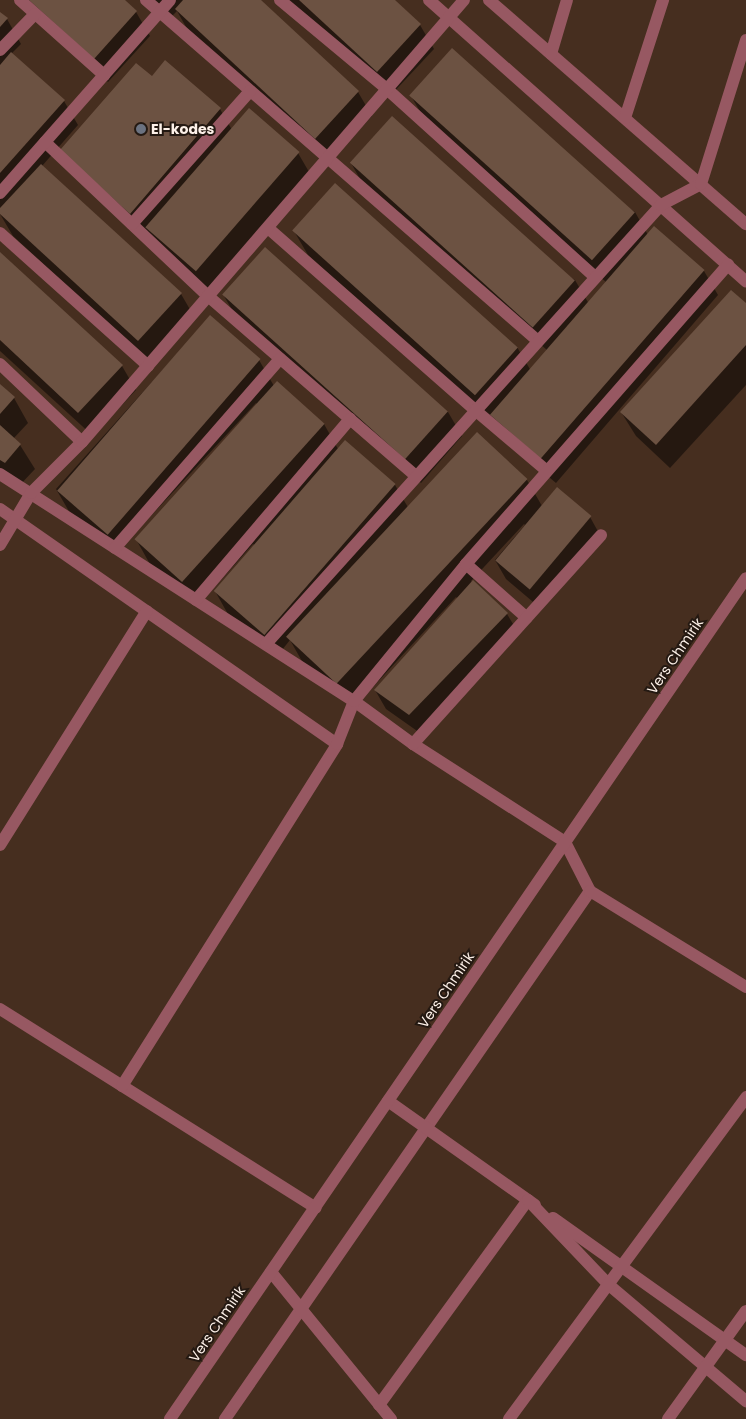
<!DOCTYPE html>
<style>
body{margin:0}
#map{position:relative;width:746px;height:1419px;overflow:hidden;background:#462e1f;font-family:Poppins,sans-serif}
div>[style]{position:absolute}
.shadow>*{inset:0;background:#0007}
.building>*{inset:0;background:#6c5242;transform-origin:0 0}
.minor>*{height:12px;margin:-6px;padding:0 6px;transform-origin:6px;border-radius:6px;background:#975862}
.tertiary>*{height:12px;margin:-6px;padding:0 6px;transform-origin:6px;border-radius:6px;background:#975862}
.dots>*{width:14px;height:14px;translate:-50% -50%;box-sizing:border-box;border:2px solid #241912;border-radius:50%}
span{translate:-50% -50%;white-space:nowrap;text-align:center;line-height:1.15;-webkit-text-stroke:4px #241912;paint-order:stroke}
.poi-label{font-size:14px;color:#fdf1e9;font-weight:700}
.left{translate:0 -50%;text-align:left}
.street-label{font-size:14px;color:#fdf1e9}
</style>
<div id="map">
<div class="shadow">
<div style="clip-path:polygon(18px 0,123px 0,136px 12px,150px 36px,108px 82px)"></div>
<div style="clip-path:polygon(150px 0,259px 0,358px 92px,372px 116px,330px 162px,190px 34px,177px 11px,170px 18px)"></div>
<div style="clip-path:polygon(288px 0,393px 0,420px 25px,434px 49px,391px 95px)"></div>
<div style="clip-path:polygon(0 13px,7px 19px,21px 44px,11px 54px,64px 101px,78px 125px,42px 166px,181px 294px,195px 318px,152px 365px,13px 236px,0 214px)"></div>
<div style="clip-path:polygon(152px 78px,220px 109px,232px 130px,249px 110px,298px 153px,312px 177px,210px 295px,76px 174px)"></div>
<div style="clip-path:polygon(411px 96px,635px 212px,648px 235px,704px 271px,718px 295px,556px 483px,506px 441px,490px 418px,308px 255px,294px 231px,517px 347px,531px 371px,548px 351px,365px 188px,351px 163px,575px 280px,589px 304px,607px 283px,425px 120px)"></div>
<div style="clip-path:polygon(0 254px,122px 366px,136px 390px,93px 436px,0 351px)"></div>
<div style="clip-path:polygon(224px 296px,448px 412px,462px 436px,421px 483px,238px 320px)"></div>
<div style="clip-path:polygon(746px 305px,746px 385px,670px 468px,636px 436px,621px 412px)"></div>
<div style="clip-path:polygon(210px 317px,259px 360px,274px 386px,324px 424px,338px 449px,395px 485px,409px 509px,477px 434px,527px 480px,542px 506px,590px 517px,600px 535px,539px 607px,506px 579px,495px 560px,525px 525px,524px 524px,471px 581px,507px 614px,518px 632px,420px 733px,386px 709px,375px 690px,458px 599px,456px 597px,361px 700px,303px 663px,290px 640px,282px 650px,229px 616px,215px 591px,255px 545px,253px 544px,204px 599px,151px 566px,137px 541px,258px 405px,256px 403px,122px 547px,70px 513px,56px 489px)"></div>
<div style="clip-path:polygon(0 385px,14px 398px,28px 423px,13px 439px,20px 445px,35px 469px,19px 486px,0 476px)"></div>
</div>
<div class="building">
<div style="clip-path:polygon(29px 0,125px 0,137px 11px,94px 59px)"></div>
<div style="clip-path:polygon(183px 0,261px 0,359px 91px,315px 139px,175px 9px)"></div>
<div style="clip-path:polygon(299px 0,395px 0,421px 24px,377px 72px)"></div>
<div style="clip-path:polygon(0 12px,8px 18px,0 27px)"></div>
<div style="left:452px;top:48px;width:246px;height:64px;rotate:42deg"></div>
<div style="clip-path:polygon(11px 52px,65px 100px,0 173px,0 65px)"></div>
<div style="clip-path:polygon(165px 60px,221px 108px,130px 214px,60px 150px,136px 63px,152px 76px)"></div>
<div style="left:249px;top:108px;width:67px;height:158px;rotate:41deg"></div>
<div style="left:392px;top:116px;width:246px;height:63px;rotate:42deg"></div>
<div style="clip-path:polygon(41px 164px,182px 293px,138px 341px,0 214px,0 208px)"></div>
<div style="left:335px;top:183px;width:246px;height:64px;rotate:42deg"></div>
<div style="left:654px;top:226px;width:67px;height:250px;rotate:41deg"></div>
<div style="left:265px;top:247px;width:246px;height:64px;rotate:42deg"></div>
<div style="clip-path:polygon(0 252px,123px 365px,78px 413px,0 340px)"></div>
<div style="clip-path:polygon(731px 290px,746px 303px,746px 345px,656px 445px,620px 412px)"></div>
<div style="left:210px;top:315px;width:67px;height:233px;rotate:41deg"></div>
<div style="left:277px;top:381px;width:64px;height:213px;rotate:42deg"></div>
<div style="clip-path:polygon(0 384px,15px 397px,0 414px)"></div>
<div style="clip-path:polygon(0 425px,21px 444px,5px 463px,0 460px)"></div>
<div style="left:477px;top:432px;width:69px;height:280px;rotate:43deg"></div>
<div style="left:345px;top:440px;width:67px;height:200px;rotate:41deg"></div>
<div style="left:557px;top:487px;width:45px;height:96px;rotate:40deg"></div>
<div style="clip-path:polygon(473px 580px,508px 613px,409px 715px,374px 690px)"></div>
</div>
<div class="minor">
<div style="left:20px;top:0;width:113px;rotate:41.8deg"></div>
<div style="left:146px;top:0;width:518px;rotate:41.01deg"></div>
<div style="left:280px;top:0;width:141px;rotate:39.8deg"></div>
<div style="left:388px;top:90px;width:279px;rotate:42.1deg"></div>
<div style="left:429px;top:0;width:424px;rotate:41.6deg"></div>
<div style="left:489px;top:0;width:341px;rotate:41.1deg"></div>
<div style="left:0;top:50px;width:50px;rotate:-45.8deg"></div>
<div style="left:551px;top:54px;width:56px;rotate:-73.5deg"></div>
<div style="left:625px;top:118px;width:124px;rotate:-72.1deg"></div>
<div style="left:45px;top:142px;width:224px;rotate:43.4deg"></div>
<div style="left:208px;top:296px;width:275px;rotate:40.9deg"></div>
<div style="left:0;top:193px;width:257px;rotate:-48.6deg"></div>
<div style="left:132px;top:224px;width:178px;rotate:-48.4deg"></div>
<div style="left:268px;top:228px;width:276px;rotate:41.3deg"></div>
<div style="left:475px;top:410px;width:94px;rotate:40.3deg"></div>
<div style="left:0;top:233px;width:199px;rotate:41.9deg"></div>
<div style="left:0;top:364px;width:113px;rotate:43.6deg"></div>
<div style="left:0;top:474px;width:421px;rotate:32.7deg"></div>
<div style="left:354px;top:701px;width:73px;rotate:36.1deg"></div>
<div style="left:413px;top:744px;width:181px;rotate:32.8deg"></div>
<div style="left:565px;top:842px;width:55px;rotate:63deg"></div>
<div style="left:590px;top:891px;width:642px;rotate:124.66deg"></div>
<div style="left:0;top:509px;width:411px;rotate:34.9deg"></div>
<div style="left:0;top:545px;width:61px;rotate:-59.2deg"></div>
<div style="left:31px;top:493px;width:72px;rotate:-45deg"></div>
<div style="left:82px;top:442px;width:584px;rotate:-49.16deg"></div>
<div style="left:115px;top:548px;width:251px;rotate:-48.9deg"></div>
<div style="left:466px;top:564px;width:81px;rotate:41.5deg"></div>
<div style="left:196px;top:600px;width:238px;rotate:-49.6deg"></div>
<div style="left:266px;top:644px;width:591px;rotate:-48.02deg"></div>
<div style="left:661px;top:205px;width:45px;rotate:-27.7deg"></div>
<div style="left:701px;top:184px;width:151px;rotate:-72.6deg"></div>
<div style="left:413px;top:744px;width:281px;rotate:-48deg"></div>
<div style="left:0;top:845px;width:276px;rotate:-57.9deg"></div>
<div style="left:590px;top:891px;width:183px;rotate:31.6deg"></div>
<div style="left:0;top:1009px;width:373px;rotate:32.2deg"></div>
<div style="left:122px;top:1086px;width:404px;rotate:-57.8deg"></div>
<div style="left:337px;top:744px;width:46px;rotate:-68.4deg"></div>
<div style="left:354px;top:701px;width:177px;rotate:-50.7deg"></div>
<div style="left:466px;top:564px;width:398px;rotate:-48.8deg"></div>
<div style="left:388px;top:1101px;width:180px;rotate:35.3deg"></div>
<div style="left:553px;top:1218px;width:237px;rotate:35.4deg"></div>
<div style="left:271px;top:1272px;width:190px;rotate:50.8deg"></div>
<div style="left:379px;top:1405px;width:253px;rotate:-54deg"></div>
<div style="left:528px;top:1200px;width:117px;rotate:46.4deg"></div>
<div style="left:609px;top:1285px;width:180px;rotate:40.3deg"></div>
<div style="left:509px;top:1419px;width:400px;rotate:-53.6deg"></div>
<div style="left:668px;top:1419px;width:133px;rotate:-54.2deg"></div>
</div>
<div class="tertiary">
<div style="left:170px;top:1419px;width:1019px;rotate:-55.59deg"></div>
</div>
<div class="dots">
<div style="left:141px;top:129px;background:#6b7280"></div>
</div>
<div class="poi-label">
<span class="left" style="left:151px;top:129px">El-kodes</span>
</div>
<div class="street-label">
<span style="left:675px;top:656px;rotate:-56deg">Vers Chmirik</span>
<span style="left:446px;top:990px;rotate:-56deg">Vers Chmirik</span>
<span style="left:217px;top:1324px;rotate:-56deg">Vers Chmirik</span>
</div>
</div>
